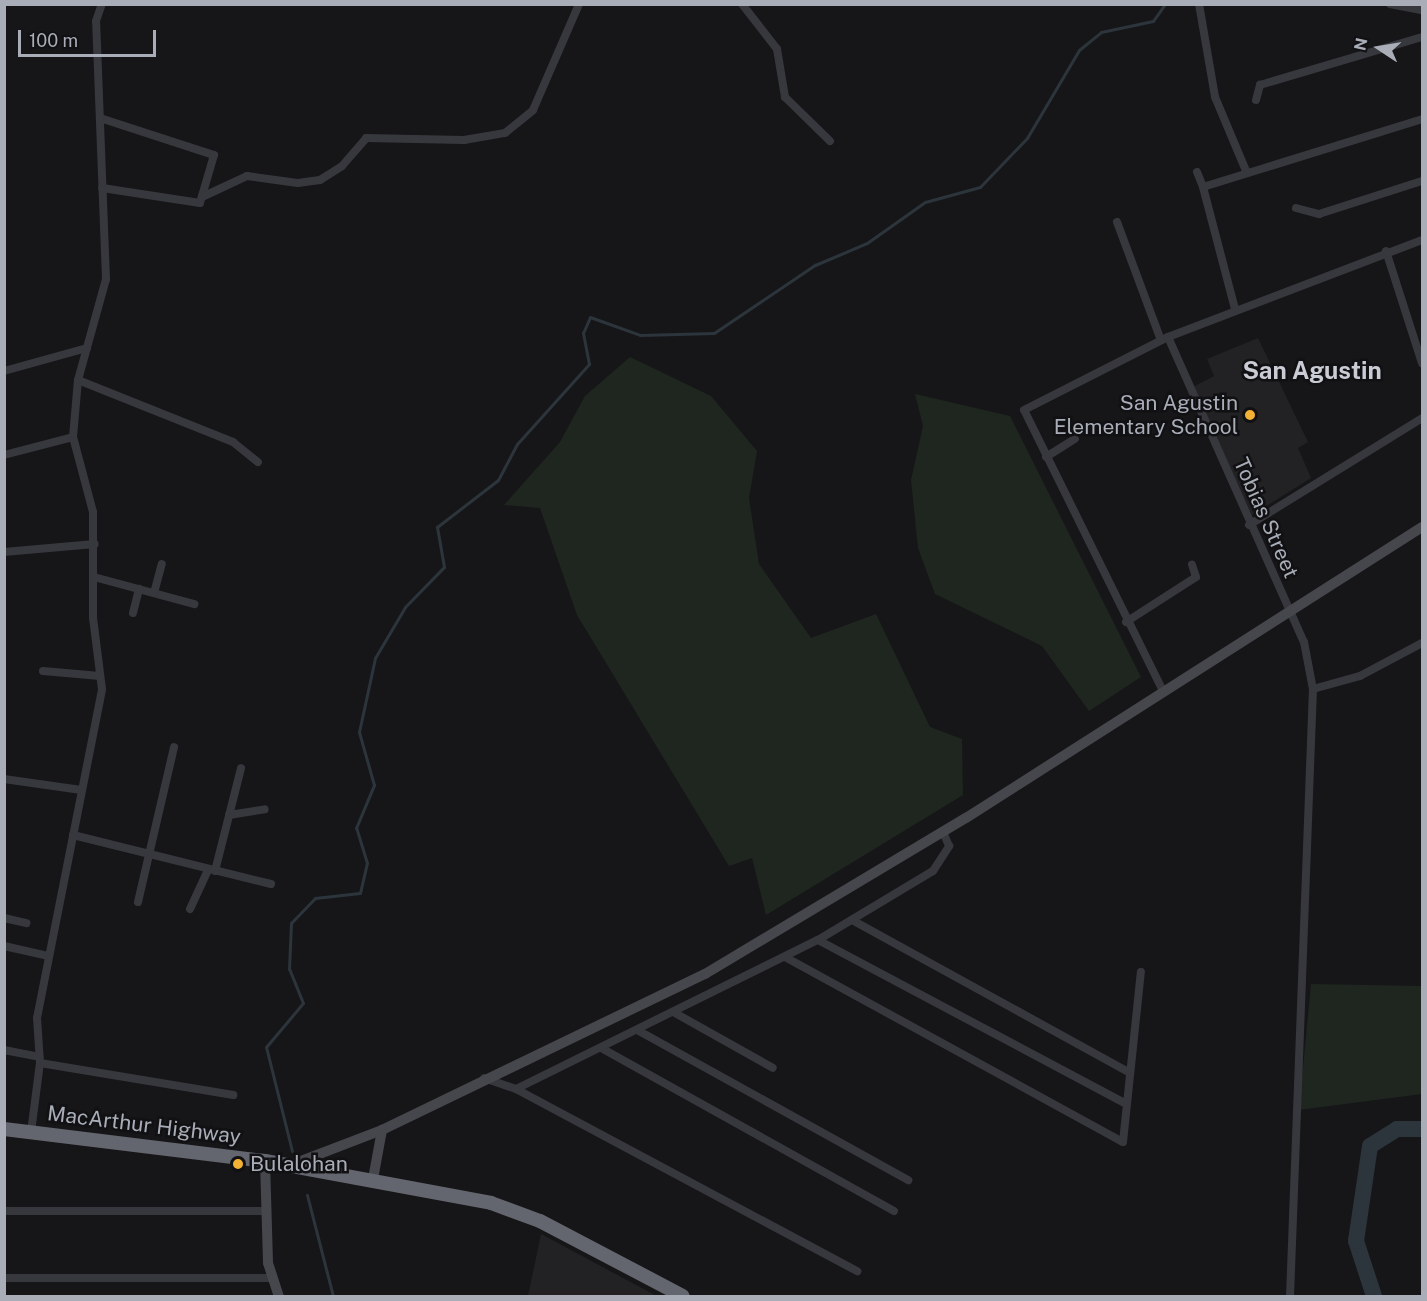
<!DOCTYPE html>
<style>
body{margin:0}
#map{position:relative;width:1427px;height:1301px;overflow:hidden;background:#161618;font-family:"Public Sans",sans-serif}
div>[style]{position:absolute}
.built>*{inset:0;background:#222225}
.green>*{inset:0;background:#1e261f}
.stream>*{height:3px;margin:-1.5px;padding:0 1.5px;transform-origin:1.5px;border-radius:1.5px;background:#2c353c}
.river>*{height:16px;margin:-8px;padding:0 8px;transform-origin:8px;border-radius:8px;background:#2c353c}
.street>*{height:8px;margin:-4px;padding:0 4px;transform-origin:4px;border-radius:4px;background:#37383d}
.secondary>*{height:10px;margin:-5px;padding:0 5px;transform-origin:5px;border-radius:5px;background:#45474d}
.highway>*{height:14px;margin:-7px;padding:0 7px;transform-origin:7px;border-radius:7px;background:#63666e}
.dots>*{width:16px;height:16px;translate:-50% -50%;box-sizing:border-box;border:3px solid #111113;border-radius:50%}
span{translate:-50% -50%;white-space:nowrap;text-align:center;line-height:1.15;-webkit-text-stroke:5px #111113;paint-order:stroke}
.poi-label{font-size:21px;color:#a8adb8}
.right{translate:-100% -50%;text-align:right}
.left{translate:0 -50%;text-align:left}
.street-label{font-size:21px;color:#a8adb8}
.quarter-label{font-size:24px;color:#c9ccd4;font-weight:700}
.frame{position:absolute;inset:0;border:6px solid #a8adb8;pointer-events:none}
.north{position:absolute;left:1349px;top:18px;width:60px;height:60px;-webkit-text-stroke:4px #111113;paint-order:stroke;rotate:282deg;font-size:16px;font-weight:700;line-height:24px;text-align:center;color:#a8adb8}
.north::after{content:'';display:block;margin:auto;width:21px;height:27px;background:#a8adb8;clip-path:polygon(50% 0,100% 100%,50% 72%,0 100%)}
.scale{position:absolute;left:18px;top:30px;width:138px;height:27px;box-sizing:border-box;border:3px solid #a8adb8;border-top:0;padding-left:8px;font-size:18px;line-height:21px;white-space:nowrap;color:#a8adb8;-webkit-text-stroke:4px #111113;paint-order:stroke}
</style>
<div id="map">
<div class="built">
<div style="clip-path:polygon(1258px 338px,1308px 442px,1298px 448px,1311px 478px,1252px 515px,1193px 387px,1214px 376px,1207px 359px)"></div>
<div style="clip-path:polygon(541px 1234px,653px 1294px,654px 1296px,528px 1296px)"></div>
</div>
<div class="green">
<div style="clip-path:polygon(630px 357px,711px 396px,757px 451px,749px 498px,759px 564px,811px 638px,876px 614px,930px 727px,962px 739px,963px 795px,766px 915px,752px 858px,729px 866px,577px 615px,540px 508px,504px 505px,560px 442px,585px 396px)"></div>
<div style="clip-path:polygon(915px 394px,1010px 416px,1141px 677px,1089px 711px,1042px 646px,935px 594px,918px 548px,911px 480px,923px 426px)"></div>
<div style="clip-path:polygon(1311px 984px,1422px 986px,1422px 1094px,1299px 1110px)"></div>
</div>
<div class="stream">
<div style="left:292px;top:1151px;width:107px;rotate:-104deg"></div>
<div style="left:266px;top:1047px;width:57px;rotate:-49.9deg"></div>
<div style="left:303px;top:1003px;width:37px;rotate:-112deg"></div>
<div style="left:289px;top:969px;width:46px;rotate:-87.5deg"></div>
<div style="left:291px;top:923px;width:35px;rotate:-46deg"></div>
<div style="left:315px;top:898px;width:45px;rotate:-6.3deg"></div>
<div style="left:360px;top:893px;width:31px;rotate:-77deg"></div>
<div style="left:367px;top:863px;width:37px;rotate:-107deg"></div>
<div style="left:356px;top:828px;width:47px;rotate:-67.3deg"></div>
<div style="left:374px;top:785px;width:55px;rotate:-105.8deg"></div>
<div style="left:359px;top:732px;width:76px;rotate:-77.8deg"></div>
<div style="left:375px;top:658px;width:59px;rotate:-59.5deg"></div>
<div style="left:405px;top:607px;width:56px;rotate:-45.7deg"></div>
<div style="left:444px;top:567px;width:41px;rotate:-99.9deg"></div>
<div style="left:437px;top:527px;width:77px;rotate:-37.6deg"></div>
<div style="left:498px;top:480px;width:41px;rotate:-62.2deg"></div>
<div style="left:517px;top:444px;width:108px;rotate:-48deg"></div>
<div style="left:589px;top:364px;width:32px;rotate:-101deg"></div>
<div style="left:583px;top:333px;width:17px;rotate:-66deg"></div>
<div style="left:590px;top:317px;width:53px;rotate:19.8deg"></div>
<div style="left:640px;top:335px;width:74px;rotate:-1.5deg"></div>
<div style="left:714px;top:333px;width:122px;rotate:-34deg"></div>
<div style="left:815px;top:265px;width:56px;rotate:-22.9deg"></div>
<div style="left:867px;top:243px;width:71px;rotate:-35.3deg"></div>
<div style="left:925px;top:202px;width:57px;rotate:-15.3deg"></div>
<div style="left:980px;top:187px;width:68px;rotate:-46.2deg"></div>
<div style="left:1027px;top:138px;width:102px;rotate:-59.4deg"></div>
<div style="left:1079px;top:50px;width:28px;rotate:-39deg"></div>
<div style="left:1101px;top:32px;width:53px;rotate:-11.9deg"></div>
<div style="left:1153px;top:21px;width:21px;rotate:-55deg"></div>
<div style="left:307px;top:1195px;width:104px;rotate:75.6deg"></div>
</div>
<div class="river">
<div style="left:1374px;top:1296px;width:58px;rotate:-108.1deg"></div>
<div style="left:1356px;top:1241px;width:96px;rotate:-81.6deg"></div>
<div style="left:1370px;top:1146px;width:32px;rotate:-32deg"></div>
<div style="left:1397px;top:1129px;width:25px"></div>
</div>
<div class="street">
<div style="left:742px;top:4px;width:57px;rotate:52.1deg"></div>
<div style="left:777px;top:49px;width:49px;rotate:80.5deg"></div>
<div style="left:785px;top:97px;width:63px;rotate:44.4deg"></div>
<div style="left:1199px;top:4px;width:94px;rotate:80.2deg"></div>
<div style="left:1215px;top:97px;width:82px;rotate:67.2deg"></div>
<div style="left:1390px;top:4px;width:33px;rotate:11deg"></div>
<div style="left:1256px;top:100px;width:16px;rotate:-75deg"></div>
<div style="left:1260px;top:85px;width:169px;rotate:-16.5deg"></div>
<div style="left:100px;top:118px;width:120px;rotate:18deg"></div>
<div style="left:214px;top:155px;width:50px;rotate:106.3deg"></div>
<div style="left:200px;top:203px;width:99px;rotate:-171.3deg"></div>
<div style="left:1197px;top:172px;width:16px;rotate:68deg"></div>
<div style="left:202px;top:197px;width:50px;rotate:-25deg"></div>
<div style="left:247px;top:176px;width:51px;rotate:7.8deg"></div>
<div style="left:298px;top:183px;width:22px;rotate:-8deg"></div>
<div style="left:320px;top:180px;width:26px;rotate:-32deg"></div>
<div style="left:342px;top:166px;width:37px;rotate:-49deg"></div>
<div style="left:366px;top:138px;width:98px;rotate:1.2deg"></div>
<div style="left:464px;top:140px;width:42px;rotate:-9.7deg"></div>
<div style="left:505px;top:133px;width:36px;rotate:-39deg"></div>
<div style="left:533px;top:110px;width:116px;rotate:-66.5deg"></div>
<div style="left:1296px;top:208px;width:24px;rotate:15deg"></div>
<div style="left:1319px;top:214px;width:108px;rotate:-17.8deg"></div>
<div style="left:1117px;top:222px;width:126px;rotate:69.6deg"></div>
<div style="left:1386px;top:251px;width:118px;rotate:72.2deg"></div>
<div style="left:1235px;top:309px;width:126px;rotate:-104.7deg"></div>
<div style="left:1203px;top:187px;width:229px;rotate:-17.2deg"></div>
<div style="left:1168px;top:337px;width:334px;rotate:66deg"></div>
<div style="left:1304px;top:642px;width:48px;rotate:79.2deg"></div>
<div style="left:1313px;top:689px;width:607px;rotate:92.17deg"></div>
<div style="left:4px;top:371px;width:86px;rotate:-15.5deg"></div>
<div style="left:78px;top:380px;width:167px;rotate:21.8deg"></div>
<div style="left:233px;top:442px;width:32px;rotate:39deg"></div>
<div style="left:4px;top:455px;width:71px;rotate:-14.6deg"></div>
<div style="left:1046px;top:457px;width:34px;rotate:-32deg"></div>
<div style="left:1249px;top:525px;width:203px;rotate:-31.7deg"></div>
<div style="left:4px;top:552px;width:91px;rotate:-5deg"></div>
<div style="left:94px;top:577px;width:104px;rotate:15.1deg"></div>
<div style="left:154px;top:593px;width:30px;rotate:-75deg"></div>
<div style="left:133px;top:613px;width:25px;rotate:-76deg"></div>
<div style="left:1126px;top:622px;width:83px;rotate:-32.7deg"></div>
<div style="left:1196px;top:577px;width:13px;rotate:-108deg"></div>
<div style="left:43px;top:671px;width:57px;rotate:5deg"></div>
<div style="left:1313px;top:689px;width:49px;rotate:-15.5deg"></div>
<div style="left:1360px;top:676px;width:70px;rotate:-28deg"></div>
<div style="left:1163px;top:691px;width:313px;rotate:-116.3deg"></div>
<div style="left:1024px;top:410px;width:161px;rotate:-26.9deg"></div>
<div style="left:1168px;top:337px;width:272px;rotate:-20.9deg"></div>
<div style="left:4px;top:779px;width:78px;rotate:8.1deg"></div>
<div style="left:229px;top:815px;width:36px;rotate:-9deg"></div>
<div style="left:73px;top:835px;width:204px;rotate:13.9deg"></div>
<div style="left:215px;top:871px;width:106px;rotate:-75.8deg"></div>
<div style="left:138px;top:902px;width:159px;rotate:-76.9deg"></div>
<div style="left:190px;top:909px;width:43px;rotate:-65.2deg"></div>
<div style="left:4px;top:918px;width:23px;rotate:13deg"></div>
<div style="left:852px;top:920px;width:317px;rotate:28.8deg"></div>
<div style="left:818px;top:940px;width:349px;rotate:28deg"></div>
<div style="left:4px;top:946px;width:45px;rotate:12.8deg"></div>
<div style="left:785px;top:957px;width:385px;rotate:28.7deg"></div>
<div style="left:1123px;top:1142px;width:171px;rotate:-84deg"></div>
<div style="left:675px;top:1013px;width:112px;rotate:29.3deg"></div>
<div style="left:639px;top:1031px;width:308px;rotate:29deg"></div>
<div style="left:603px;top:1049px;width:333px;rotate:29.1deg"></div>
<div style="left:4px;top:1050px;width:36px;rotate:11deg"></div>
<div style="left:40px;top:1063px;width:196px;rotate:9.4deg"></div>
<div style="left:484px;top:1078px;width:34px;rotate:19deg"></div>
<div style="left:516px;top:1089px;width:337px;rotate:-26.3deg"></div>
<div style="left:818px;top:940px;width:134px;rotate:-31deg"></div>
<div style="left:933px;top:871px;width:30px;rotate:-57deg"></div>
<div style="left:949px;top:846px;width:15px;rotate:-113deg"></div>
<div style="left:516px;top:1089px;width:387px;rotate:28.1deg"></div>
<div style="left:31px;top:1132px;width:70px;rotate:-82.6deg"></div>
<div style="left:40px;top:1063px;width:45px;rotate:-93.8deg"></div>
<div style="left:37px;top:1018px;width:335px;rotate:-78.8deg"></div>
<div style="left:102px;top:689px;width:72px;rotate:-97.2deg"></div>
<div style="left:93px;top:618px;width:106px;rotate:-90deg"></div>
<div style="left:93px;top:512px;width:78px;rotate:-104.9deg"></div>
<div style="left:73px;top:437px;width:57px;rotate:-85deg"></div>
<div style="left:78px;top:380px;width:105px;rotate:-74.5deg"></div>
<div style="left:106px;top:279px;width:258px;rotate:-92.2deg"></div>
<div style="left:96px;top:21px;width:18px;rotate:-71deg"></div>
<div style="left:4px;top:1211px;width:260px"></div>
<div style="left:4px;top:1278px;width:269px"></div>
</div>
<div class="secondary">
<div style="left:265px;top:1161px;width:102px;rotate:88.3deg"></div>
<div style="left:268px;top:1263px;width:35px;rotate:72deg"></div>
<div style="left:288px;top:1166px;width:101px;rotate:-21deg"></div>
<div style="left:382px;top:1130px;width:359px;rotate:-25.8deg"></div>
<div style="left:705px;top:974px;width:304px;rotate:-30.9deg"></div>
<div style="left:966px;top:818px;width:541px;rotate:-32.54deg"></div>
<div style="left:373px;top:1179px;width:50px;rotate:-79.6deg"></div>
</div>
<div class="highway">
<div style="left:4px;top:1129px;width:263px;rotate:7deg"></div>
<div style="left:265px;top:1161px;width:230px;rotate:10.5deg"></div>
<div style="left:491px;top:1203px;width:52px;rotate:20.2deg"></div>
<div style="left:540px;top:1221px;width:161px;rotate:27.7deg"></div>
</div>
<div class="dots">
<div style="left:1250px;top:415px;background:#f2b134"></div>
<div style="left:238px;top:1164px;background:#f2b134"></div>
</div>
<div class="poi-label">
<span class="right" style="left:1238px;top:415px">San Agustin<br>Elementary School</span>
<span class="left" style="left:250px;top:1164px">Bulalohan</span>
</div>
<div class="street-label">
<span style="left:1266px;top:518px;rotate:66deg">Tobias Street</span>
<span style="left:144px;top:1125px;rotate:7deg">MacArthur Highway</span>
</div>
<div class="quarter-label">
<span style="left:1312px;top:371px">San Agustin</span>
</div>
<div class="frame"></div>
<div class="north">N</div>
<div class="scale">100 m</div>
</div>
